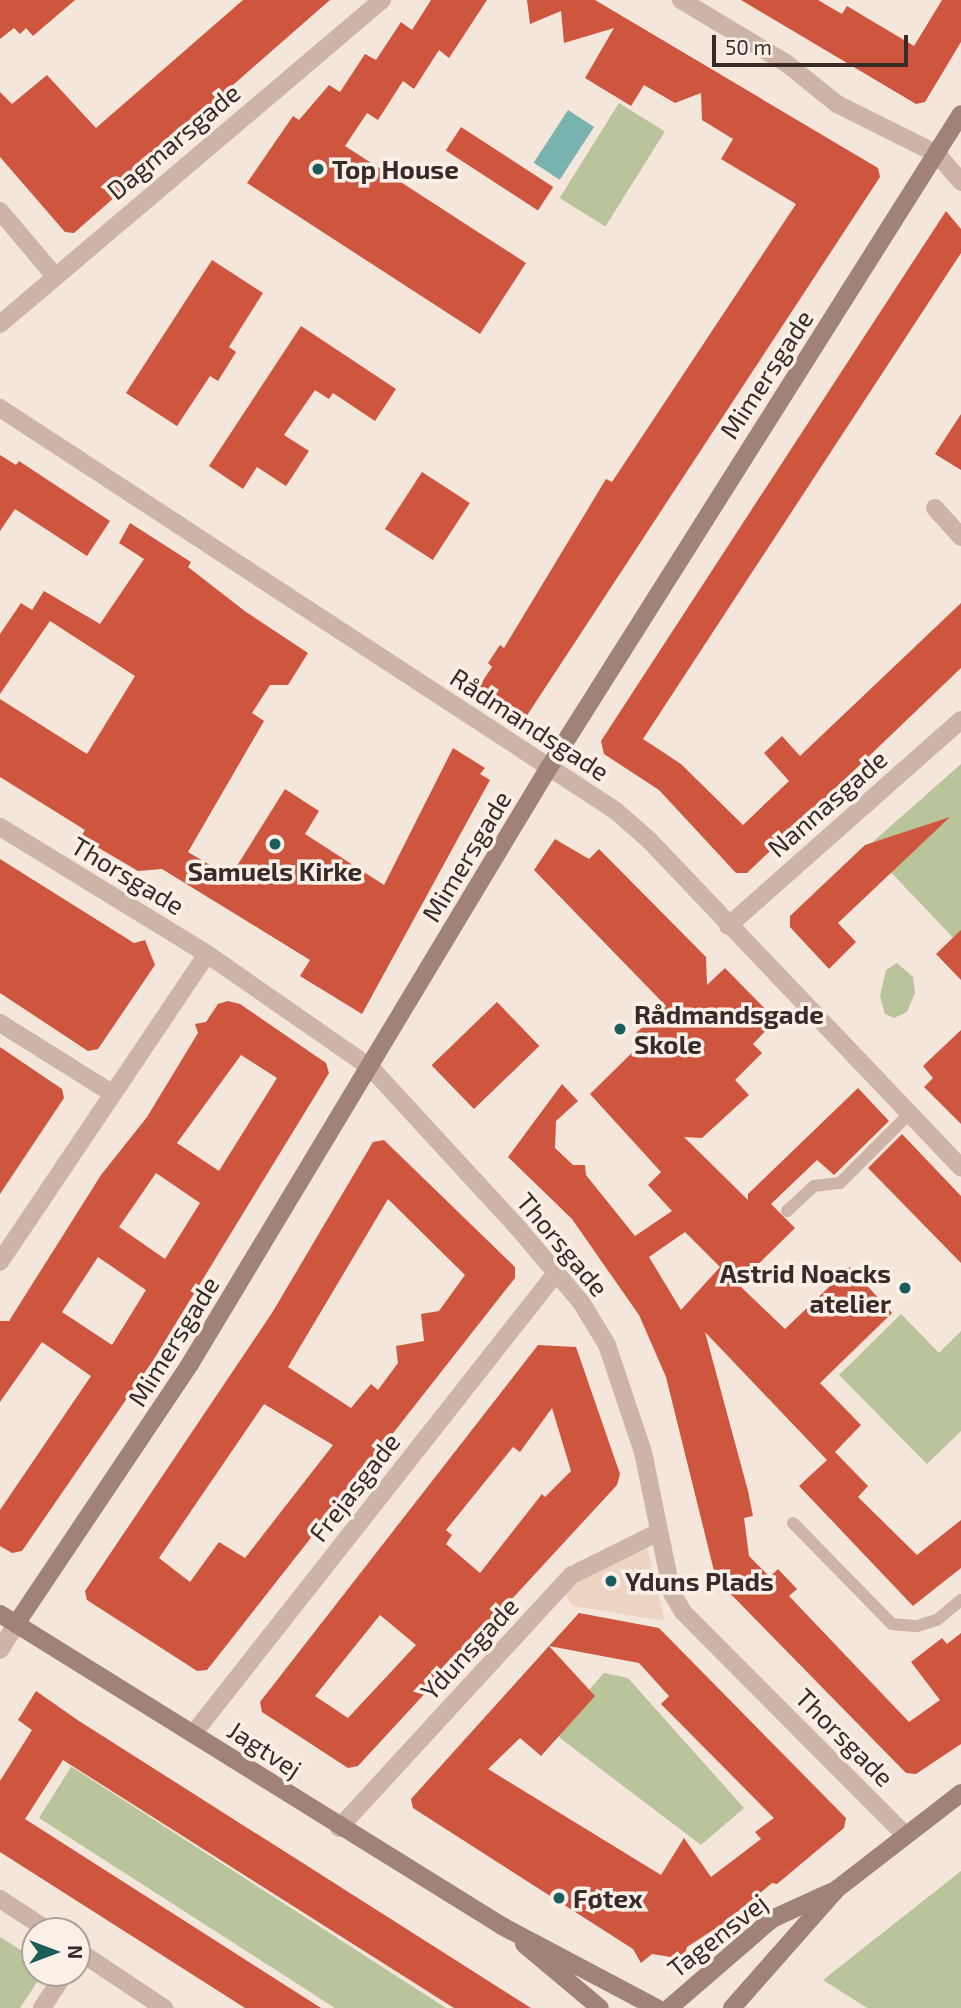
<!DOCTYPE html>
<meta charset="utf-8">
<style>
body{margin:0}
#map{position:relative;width:961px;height:2008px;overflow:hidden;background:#f4e6db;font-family:"Exo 2",sans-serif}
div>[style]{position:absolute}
.green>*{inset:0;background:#b9c49a;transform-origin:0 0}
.plaza>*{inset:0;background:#edd5c1}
.water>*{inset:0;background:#78b3b0;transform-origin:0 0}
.building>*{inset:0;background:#ce553e;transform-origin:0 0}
.lane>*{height:12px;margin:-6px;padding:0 6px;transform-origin:6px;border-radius:6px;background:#cdb4a6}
.street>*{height:18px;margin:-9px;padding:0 9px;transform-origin:9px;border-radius:9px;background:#cdb4a6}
.secondary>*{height:18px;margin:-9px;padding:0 9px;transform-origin:9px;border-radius:9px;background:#a08277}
.dots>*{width:19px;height:19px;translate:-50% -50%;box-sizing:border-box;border:4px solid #fbf0e8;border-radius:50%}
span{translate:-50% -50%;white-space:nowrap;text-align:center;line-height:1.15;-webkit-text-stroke:7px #fbf0e8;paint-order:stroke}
.street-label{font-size:26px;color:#382b27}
.poi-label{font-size:26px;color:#382b27;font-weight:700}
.left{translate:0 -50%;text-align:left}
.right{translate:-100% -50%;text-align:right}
.north{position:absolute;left:21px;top:1917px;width:70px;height:70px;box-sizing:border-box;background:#fbf0e8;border:2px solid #ada19b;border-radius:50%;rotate:90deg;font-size:19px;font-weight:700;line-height:28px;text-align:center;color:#382b27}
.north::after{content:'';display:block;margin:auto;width:24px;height:32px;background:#1a5d5b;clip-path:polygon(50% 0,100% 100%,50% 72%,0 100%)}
.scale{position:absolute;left:712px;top:35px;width:196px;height:32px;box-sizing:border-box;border:4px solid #382b27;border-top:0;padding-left:9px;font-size:21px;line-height:24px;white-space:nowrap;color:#382b27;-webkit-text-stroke:5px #fbf0e8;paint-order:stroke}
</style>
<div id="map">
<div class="green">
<div style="left:619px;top:103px;width:54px;height:112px;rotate:32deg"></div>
<div style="clip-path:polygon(961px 764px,961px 946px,867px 847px)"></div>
<div style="clip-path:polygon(897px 963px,913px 977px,915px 993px,907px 1012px,894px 1018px,885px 1014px,880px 996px,886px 970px)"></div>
<div style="clip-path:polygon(901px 1314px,939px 1353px,961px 1331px,961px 1431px,927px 1464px,839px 1375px)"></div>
<div style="clip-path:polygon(604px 1673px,628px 1678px,744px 1808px,701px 1845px,560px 1738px,556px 1727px)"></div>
<div style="clip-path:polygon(71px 1767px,72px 1767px,446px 2008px,335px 2008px,39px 1818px)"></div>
<div style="clip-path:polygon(961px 1871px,961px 2008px,867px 2008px,823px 1980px)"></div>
<div style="clip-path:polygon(0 1937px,35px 1959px,35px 1973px,43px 1973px,20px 2008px,0 2008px)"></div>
</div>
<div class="plaza">
<div style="clip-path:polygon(645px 1539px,665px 1621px,573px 1606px,560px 1588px)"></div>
</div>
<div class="water">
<div style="left:568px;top:110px;width:31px;height:63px;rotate:33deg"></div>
</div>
<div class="building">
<div style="clip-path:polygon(0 0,75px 0,33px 36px,26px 28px,20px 34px,14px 28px,0 39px)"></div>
<div style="clip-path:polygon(243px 0,330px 0,120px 184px,124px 189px,74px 233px,65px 232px,0 157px,0 92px,12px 104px,47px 75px,96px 128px)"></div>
<div style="clip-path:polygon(431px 0,487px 0,449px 58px,439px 50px,414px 89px,403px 81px,378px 120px,367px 113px,345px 146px,526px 263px,480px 334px,247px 183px,293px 116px,299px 120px,329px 85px,340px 92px,365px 54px,376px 60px,401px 22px,412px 30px)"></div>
<div style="clip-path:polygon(527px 0,595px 0,878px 168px,880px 177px,526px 717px,478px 688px,492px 667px,488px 663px,500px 645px,504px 648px,606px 479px,612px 482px,796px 204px,721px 159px,733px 139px,702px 120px,701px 93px,675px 103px,644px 85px,631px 106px,585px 78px,614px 28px,564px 43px,561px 11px,530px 24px)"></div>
<div style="clip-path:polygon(741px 0,818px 0,842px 14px,847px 6px,914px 46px,942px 0,961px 0,961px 42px,925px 102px,916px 104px)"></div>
<div style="left:461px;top:127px;width:110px;height:28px;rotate:33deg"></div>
<div style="clip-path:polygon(946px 211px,961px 229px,961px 253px,643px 739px,681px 764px,743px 825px,789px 781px,764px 753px,782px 736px,800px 756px,961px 603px,961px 668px,747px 873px,736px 873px,659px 790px,604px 754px,601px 741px)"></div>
<div style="clip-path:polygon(212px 260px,263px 293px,229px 347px,236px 352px,218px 381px,210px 376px,177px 426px,126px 393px)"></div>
<div style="clip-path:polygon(301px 326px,396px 389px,375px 421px,333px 393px,329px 399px,315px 390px,284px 435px,309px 451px,286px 486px,257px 467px,243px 489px,209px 466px)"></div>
<div style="clip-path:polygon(961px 414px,961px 470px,935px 454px)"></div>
<div style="clip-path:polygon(0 455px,16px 465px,19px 461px,110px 521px,87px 556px,15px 509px,0 531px)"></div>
<div style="left:422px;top:472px;width:57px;height:68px;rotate:33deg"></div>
<div style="clip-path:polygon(130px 523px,191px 562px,188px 567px,246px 612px,308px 653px,288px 685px,270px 685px,252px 713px,264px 721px,188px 852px,230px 877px,285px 789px,319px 811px,305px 834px,384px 885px,453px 748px,485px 768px,480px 774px,490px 780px,362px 1014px,300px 976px,310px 960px,162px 869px,138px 871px,92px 844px,82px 835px,85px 830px,0 777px,0 699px,87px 754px,135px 676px,50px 621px,0 694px,0 634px,21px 603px,32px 610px,44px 591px,100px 624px,144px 559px,119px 543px)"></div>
<div style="clip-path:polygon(950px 817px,838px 923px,856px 942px,829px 969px,790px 927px,790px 916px,865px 845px)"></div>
<div style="clip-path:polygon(evenodd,555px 839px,589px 859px,599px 849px,706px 957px,707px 985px,725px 968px,776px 1020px,753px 1044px,762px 1053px,735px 1080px,749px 1095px,702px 1138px,684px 1137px,748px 1200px,748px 1194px,858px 1088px,889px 1121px,834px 1175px,817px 1160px,771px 1204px,795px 1228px,738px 1284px,785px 1329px,850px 1267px,892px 1313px,820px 1383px,861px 1425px,835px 1452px,868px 1486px,858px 1497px,917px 1555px,961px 1520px,961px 1568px,913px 1606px,799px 1486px,827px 1460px,705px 1332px,748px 1491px,753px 1516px,744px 1518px,749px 1556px,770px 1577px,778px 1569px,797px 1589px,789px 1596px,909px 1722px,940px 1700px,911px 1662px,942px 1638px,947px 1644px,961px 1633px,961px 1744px,916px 1774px,906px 1773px,716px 1579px,666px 1377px,639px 1315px,572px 1219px,508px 1157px,562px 1084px,578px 1101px,556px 1121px,555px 1148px,573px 1165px,585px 1165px,586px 1175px,635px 1236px,672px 1211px,648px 1185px,661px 1172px,590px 1094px,644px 1041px,636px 1033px,666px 1006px,534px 870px,555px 839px,685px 1232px,720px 1267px,681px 1310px,649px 1257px,685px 1232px)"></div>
<div style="clip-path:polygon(0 859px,134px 943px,145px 940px,155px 965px,98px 1049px,88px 1051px,0 993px)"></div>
<div style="clip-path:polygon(961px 930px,961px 980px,936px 954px)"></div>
<div style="clip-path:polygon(evenodd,228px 1001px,240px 1004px,326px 1063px,329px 1073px,154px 1359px,22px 1551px,12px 1553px,0 1546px,0 1510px,91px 1376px,42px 1342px,0 1402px,0 1321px,9px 1321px,101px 1175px,147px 1117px,198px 1033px,195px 1024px,206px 1022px,218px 1004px,228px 1001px,241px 1055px,277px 1078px,219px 1171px,177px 1143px,241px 1055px,228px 1001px,156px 1173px,200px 1203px,165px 1259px,119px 1227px,156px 1173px,228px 1001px,98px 1257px,146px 1290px,112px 1345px,62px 1312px,98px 1257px)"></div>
<div style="left:497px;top:1002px;width:61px;height:91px;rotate:46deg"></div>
<div style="clip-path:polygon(961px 1030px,961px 1124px,924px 1087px,933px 1078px,923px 1066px)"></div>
<div style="clip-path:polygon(0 1047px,62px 1089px,64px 1098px,0 1194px)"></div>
<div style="clip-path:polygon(902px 1134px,961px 1196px,961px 1263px,868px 1168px)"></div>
<div style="clip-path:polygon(evenodd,384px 1140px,515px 1267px,515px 1278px,207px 1670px,197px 1671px,87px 1600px,85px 1591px,272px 1313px,373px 1142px,384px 1140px,388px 1199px,465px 1275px,439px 1311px,421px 1314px,424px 1341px,396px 1346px,398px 1363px,378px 1390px,371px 1384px,351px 1408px,288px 1367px,388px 1199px,384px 1140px,264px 1404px,333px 1445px,245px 1558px,219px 1542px,190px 1582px,159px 1558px,264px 1404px)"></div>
<div style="clip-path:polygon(evenodd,538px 1345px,576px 1347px,620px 1474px,617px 1485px,358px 1766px,348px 1768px,262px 1712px,260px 1702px,538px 1345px,552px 1408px,571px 1471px,545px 1497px,542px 1494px,480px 1573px,446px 1544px,452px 1535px,446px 1530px,513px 1447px,520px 1452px,552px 1408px,538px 1345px,380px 1615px,416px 1645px,348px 1718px,315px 1696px,380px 1615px)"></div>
<div style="clip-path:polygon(579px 1613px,659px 1628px,846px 1818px,844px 1828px,777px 1884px,772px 1883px,727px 1921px,687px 1947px,683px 1959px,652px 1954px,641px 1963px,633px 1949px,413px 1808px,411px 1799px,549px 1646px,595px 1696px,541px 1756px,520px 1738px,488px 1769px,661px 1875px,684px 1838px,711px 1877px,761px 1839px,755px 1832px,774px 1818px,661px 1704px,669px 1696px,639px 1663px,549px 1646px)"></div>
<div style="clip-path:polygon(36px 1691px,79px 1721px,531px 2008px,454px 2008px,63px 1760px,25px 1819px,321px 2008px,245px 2008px,0 1852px,0 1781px,32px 1730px,18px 1720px)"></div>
</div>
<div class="lane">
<div style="left:787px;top:1211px;width:37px;rotate:-43deg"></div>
<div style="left:814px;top:1186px;width:26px;rotate:-7deg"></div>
<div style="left:840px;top:1183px;width:98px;rotate:-45deg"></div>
<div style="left:793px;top:1523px;width:141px;rotate:45.6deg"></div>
<div style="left:892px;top:1624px;width:25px;rotate:5deg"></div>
<div style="left:917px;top:1626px;width:21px;rotate:-17deg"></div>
<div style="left:937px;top:1620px;width:31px;rotate:-40deg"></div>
</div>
<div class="street">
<div style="left:681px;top:0;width:122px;rotate:31deg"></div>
<div style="left:786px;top:63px;width:65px;rotate:38.8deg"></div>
<div style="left:837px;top:104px;width:112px;rotate:26.6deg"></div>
<div style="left:937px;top:154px;width:37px;rotate:49deg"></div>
<div style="left:0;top:211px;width:84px;rotate:49.8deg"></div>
<div style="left:0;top:324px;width:501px;rotate:-40.3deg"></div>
<div style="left:0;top:408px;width:736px;rotate:33.19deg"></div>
<div style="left:616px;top:811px;width:45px;rotate:41.4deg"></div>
<div style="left:650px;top:841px;width:451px;rotate:46.4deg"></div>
<div style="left:935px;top:508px;width:39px;rotate:48deg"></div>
<div style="left:0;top:827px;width:243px;rotate:31.5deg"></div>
<div style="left:207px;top:954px;width:200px;rotate:34.8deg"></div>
<div style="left:371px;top:1068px;width:219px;rotate:47.4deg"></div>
<div style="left:519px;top:1229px;width:96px;rotate:49.7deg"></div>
<div style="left:581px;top:1302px;width:50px;rotate:58.8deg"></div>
<div style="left:607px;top:1345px;width:113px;rotate:71.4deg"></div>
<div style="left:643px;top:1452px;width:144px;rotate:78.4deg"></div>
<div style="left:672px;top:1593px;width:22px;rotate:60deg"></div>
<div style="left:683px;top:1612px;width:315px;rotate:45.1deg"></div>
<div style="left:728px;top:926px;width:311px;rotate:-41.5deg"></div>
<div style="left:0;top:1023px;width:133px;rotate:32.1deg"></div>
<div style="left:0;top:1262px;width:371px;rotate:-56.1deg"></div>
<div style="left:0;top:1650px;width:31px;rotate:-58deg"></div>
<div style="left:193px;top:1734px;width:587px;rotate:-51.78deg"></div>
<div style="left:339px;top:1828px;width:344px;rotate:-47.4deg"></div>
<div style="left:572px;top:1575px;width:97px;rotate:-26.3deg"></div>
<div style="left:0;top:1899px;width:59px;rotate:33.1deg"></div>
<div style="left:77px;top:1950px;width:105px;rotate:33.7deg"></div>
<div style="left:42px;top:2008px;width:42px;rotate:-56.7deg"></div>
</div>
<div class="secondary">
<div style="left:0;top:1614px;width:591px;rotate:31.86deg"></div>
<div style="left:502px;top:1926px;width:175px;rotate:27.9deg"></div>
<div style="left:16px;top:1624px;width:313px;rotate:-56.2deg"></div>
<div style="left:190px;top:1364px;width:694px;rotate:-58.97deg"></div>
<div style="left:548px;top:769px;width:774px;rotate:-57.77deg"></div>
<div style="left:524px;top:1944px;width:99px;rotate:40.1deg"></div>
<div style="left:669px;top:2008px;width:136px;rotate:-40.8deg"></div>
<div style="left:772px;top:1919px;width:65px;rotate:-24.6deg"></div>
<div style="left:732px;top:2008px;width:159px;rotate:-48.6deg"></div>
<div style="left:837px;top:1889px;width:157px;rotate:-37.7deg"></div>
</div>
<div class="dots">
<div style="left:318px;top:169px;background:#1a5d5b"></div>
<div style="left:275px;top:844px;background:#1a5d5b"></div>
<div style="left:620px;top:1029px;background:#1a5d5b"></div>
<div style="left:905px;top:1288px;background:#1a5d5b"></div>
<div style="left:611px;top:1581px;background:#1a5d5b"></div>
<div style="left:559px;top:1898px;background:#1a5d5b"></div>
</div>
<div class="street-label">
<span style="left:173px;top:141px;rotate:-40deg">Dagmarsgade</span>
<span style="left:766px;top:374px;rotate:-57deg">Mimersgade</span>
<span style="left:530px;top:724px;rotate:33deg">Rådmandsgade</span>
<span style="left:827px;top:803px;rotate:-41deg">Nannasgade</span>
<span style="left:466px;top:856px;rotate:-59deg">Mimersgade</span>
<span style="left:128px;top:875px;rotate:31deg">Thorsgade</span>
<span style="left:563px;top:1244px;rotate:50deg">Thorsgade</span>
<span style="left:173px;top:1341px;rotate:-58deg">Mimersgade</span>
<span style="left:354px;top:1487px;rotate:-52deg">Frejasgade</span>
<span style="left:469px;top:1648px;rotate:-47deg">Ydunsgade</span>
<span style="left:845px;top:1737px;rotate:45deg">Thorsgade</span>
<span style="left:265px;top:1749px;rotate:33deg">Jagtvej</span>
<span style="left:717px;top:1935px;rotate:-38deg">Tagensvej</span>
</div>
<div class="poi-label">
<span class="left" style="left:332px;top:169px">Top House</span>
<span style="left:275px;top:871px">Samuels Kirke</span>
<span class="left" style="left:634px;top:1029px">Rådmandsgade<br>Skole</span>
<span class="right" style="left:891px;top:1288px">Astrid Noacks<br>atelier</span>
<span class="left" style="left:625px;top:1581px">Yduns Plads</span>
<span class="left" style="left:573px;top:1898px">Føtex</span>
</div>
<div class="north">N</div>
<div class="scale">50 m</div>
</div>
